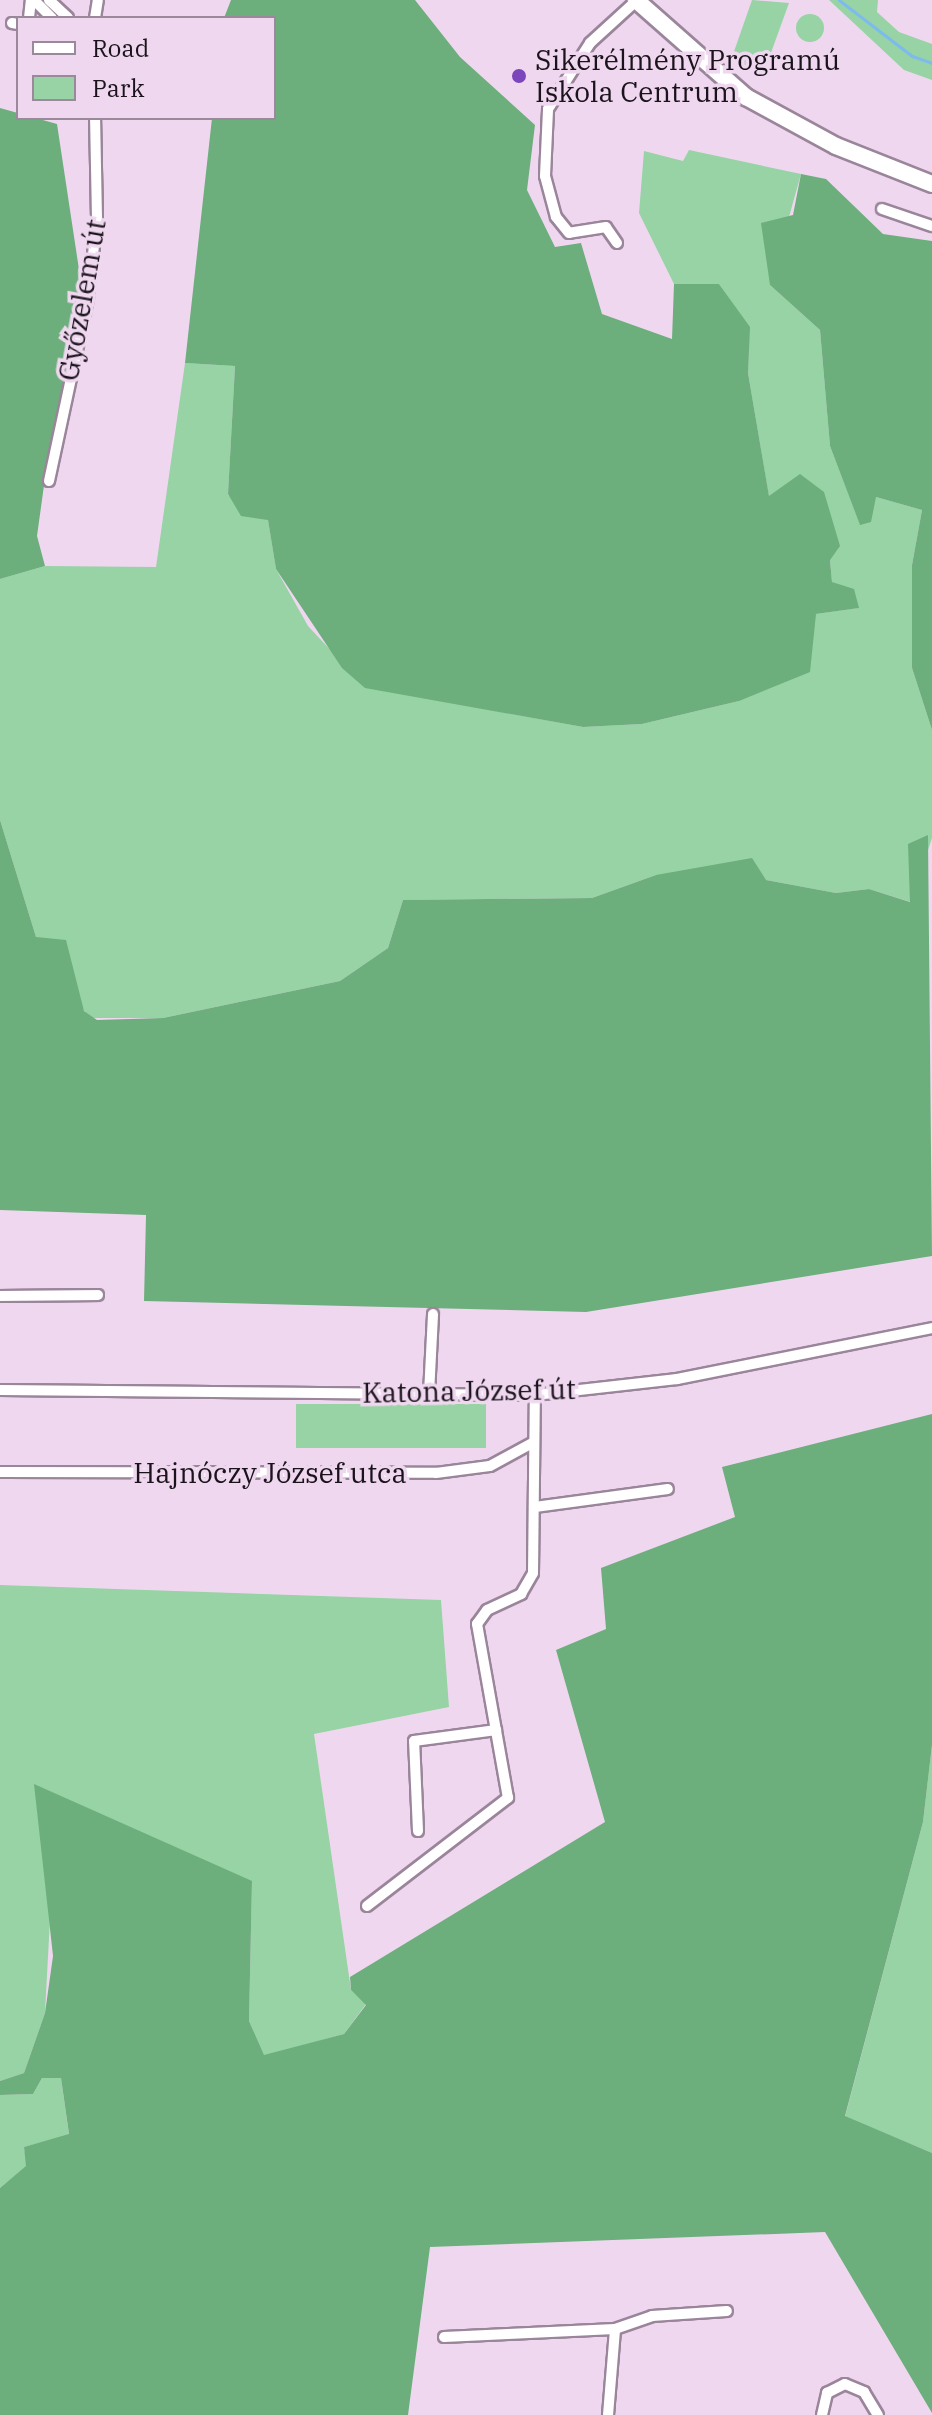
<!DOCTYPE html>
<meta charset="utf-8">
<style>
body{margin:0}
#map{position:relative;width:932px;height:2415px;overflow:hidden;background:#efd8ef;font-family:"IBM Plex Serif",serif}
div>[style]{position:absolute}
.green>*{inset:0;background:#97d3a4;transform-origin:0 0}
.round{border-radius:50%}
.forest>*{inset:0;background:#6cae7c}
.stream>*{height:3px;margin:-1.5px;padding:0 1.5px;transform-origin:1.5px;border-radius:1.5px;background:#7dbaef}
.roads{filter:drop-shadow(2px 0 #9a859a) drop-shadow(-2px 0 #9a859a) drop-shadow(0 2px #9a859a) drop-shadow(0 -2px #9a859a)}
.street>*{height:10px;margin:-5px;padding:0 5px;transform-origin:5px;border-radius:5px;background:#fff}
.primary>*{height:16px;margin:-8px;padding:0 8px;transform-origin:8px;border-radius:8px;background:#fff}
.dots>*{width:22px;height:22px;translate:-50% -50%;box-sizing:border-box;border:4px solid #efd8ef;border-radius:50%}
span{translate:-50% -50%;white-space:nowrap;text-align:center;line-height:1.15;-webkit-text-stroke:7px #efd8ef;paint-order:stroke}
.poi-label{font-size:28px;color:#1b131b}
.left{translate:0 -50%;text-align:left}
.street-label{font-size:28px;color:#1b131b}
.legend{position:absolute;left:16px;top:16px;width:260px;height:104px;box-sizing:border-box;background:#efd8ef;border:2px solid #9a899a;margin:0;padding:10px 14px;list-style:none;font-size:24px;color:#1b131b}
.legend li{display:flex;align-items:center;gap:16px;height:40px}
.legend b{width:40px;border:2px solid #9a899a}
</style>
<div id="map">
<div class="green">
<div style="clip-path:polygon(752px 0,789px 3px,764px 72px,731px 60px)"></div>
<div style="clip-path:polygon(829px 0,878px 0,877px 12px,899px 32px,932px 44px,932px 80px,904px 70px)"></div>
<div class="round" style="left:796px;top:14px;width:28px;height:28px"></div>
<div style="clip-path:polygon(689px 150px,801px 174px,770px 285px,820px 330px,830px 446px,860px 524px,876px 497px,922px 510px,912px 565px,912px 668px,932px 730px,932px 838px,911px 902px,869px 889px,836px 893px,766px 880px,656px 875px,592px 898px,403px 900px,388px 948px,340px 981px,163px 1018px,89px 1018px,36px 937px,0 820px,0 579px,45px 566px,156px 567px,185px 363px,235px 366px,228px 495px,268px 519px,276px 569px,308px 626px,365px 687px,583px 727px,642px 724px,739px 701px,816px 614px,858px 608px,832px 582px,830px 560px,769px 497px,748px 373px,749px 327px,719px 284px,674px 284px,639px 213px,644px 151px,683px 161px)"></div>
<div style="left:296px;top:1404px;width:190px;height:44px"></div>
<div style="clip-path:polygon(0 1585px,441px 1600px,449px 1707px,314px 1734px,351px 1990px,366px 2004px,344px 2034px,264px 2056px,249px 2021px,252px 1881px,51px 1900px,45px 2013px,24px 2073px,0 2081px)"></div>
<div style="clip-path:polygon(932px 1745px,932px 2153px,845px 2117px,923px 1822px)"></div>
<div style="clip-path:polygon(42px 2078px,61px 2078px,69px 2135px,24px 2147px,27px 2166px,0 2188px,0 2095px,33px 2094px)"></div>
</div>
<div class="forest">
<div style="clip-path:polygon(231px 0,415px 0,460px 57px,535px 125px,527px 190px,555px 247px,581px 243px,602px 314px,672px 339px,674px 284px,719px 284px,750px 327px,748px 373px,769px 496px,800px 474px,824px 492px,840px 546px,830px 560px,832px 582px,854px 589px,859px 608px,816px 614px,810px 672px,739px 701px,642px 724px,583px 727px,365px 688px,342px 668px,276px 569px,268px 520px,241px 516px,228px 494px,235px 366px,185px 363px,212px 118px,274px 118px,274px 18px,224px 18px)"></div>
<div style="clip-path:polygon(0 108px,57px 124px,83px 296px,46px 471px,37px 536px,45px 566px,0 579px)"></div>
<div style="clip-path:polygon(801px 174px,826px 179px,883px 234px,932px 241px,932px 730px,912px 668px,912px 565px,922px 510px,876px 497px,871px 522px,860px 525px,830px 446px,820px 330px,770px 285px,761px 223px,793px 215px)"></div>
<div style="clip-path:polygon(0 820px,36px 937px,66px 940px,84px 1011px,97px 1020px,163px 1018px,340px 981px,388px 948px,403px 900px,592px 898px,656px 875px,752px 858px,766px 880px,836px 893px,869px 889px,910px 902px,908px 844px,928px 835px,932px 1256px,586px 1312px,144px 1301px,146px 1215px,0 1210px)"></div>
<div style="clip-path:polygon(932px 1414px,932px 1745px,923px 1822px,845px 2116px,932px 2153px,932px 2413px,825px 2232px,430px 2247px,408px 2415px,0 2415px,0 2188px,26px 2166px,24px 2147px,69px 2134px,61px 2078px,42px 2078px,33px 2094px,0 2095px,0 2081px,24px 2073px,45px 2013px,53px 1956px,34px 1784px,252px 1881px,249px 2021px,264px 2055px,344px 2034px,366px 2005px,351px 1990px,350px 1977px,605px 1822px,556px 1650px,606px 1629px,601px 1568px,735px 1517px,722px 1467px)"></div>
</div>
<div class="stream">
<div style="left:839px;top:0;width:92px;rotate:37.5deg"></div>
<div style="left:912px;top:56px;width:21px;rotate:19deg"></div>
</div>
<div class="roads">
<div class="street">
<div style="left:34px;top:0;width:25px;rotate:45deg"></div>
<div style="left:49px;top:0;width:26px;rotate:43deg"></div>
<div style="left:29px;top:18px;width:18px;rotate:-84deg"></div>
<div style="left:95px;top:18px;width:18px;rotate:-81deg"></div>
<div style="left:12px;top:23px;width:6px;rotate:9deg"></div>
<div style="left:882px;top:209px;width:53px;rotate:18.8deg"></div>
<div style="left:617px;top:243px;width:19px;rotate:-125deg"></div>
<div style="left:606px;top:227px;width:37px;rotate:171deg"></div>
<div style="left:569px;top:233px;width:21px;rotate:-129deg"></div>
<div style="left:556px;top:217px;width:42px;rotate:-105deg"></div>
<div style="left:545px;top:176px;width:67px;rotate:-87.4deg"></div>
<div style="left:548px;top:109px;width:78px;rotate:-57.5deg"></div>
<div style="left:590px;top:43px;width:62px;rotate:-42.4deg"></div>
<div style="left:49px;top:481px;width:186px;rotate:-77.9deg"></div>
<div style="left:88px;top:299px;width:81px;rotate:-83.6deg"></div>
<div style="left:97px;top:219px;width:101px;rotate:-91.1deg"></div>
<div style="left:0;top:1296px;width:98px;rotate:-0.6deg"></div>
<div style="left:0;top:1390px;width:535px;rotate:0.54deg"></div>
<div style="left:535px;top:1395px;width:143px;rotate:-6.4deg"></div>
<div style="left:677px;top:1379px;width:260px;rotate:-11.3deg"></div>
<div style="left:429px;top:1394px;width:80px;rotate:-87.1deg"></div>
<div style="left:0;top:1472px;width:436px;rotate:0.1deg"></div>
<div style="left:436px;top:1473px;width:54px;rotate:-7.4deg"></div>
<div style="left:490px;top:1466px;width:50px;rotate:-28.6deg"></div>
<div style="left:535px;top:1507px;width:134px;rotate:-7.7deg"></div>
<div style="left:418px;top:1831px;width:90px;rotate:-92.5deg"></div>
<div style="left:414px;top:1741px;width:83px;rotate:-7.6deg"></div>
<div style="left:367px;top:1906px;width:178px;rotate:-37.5deg"></div>
<div style="left:508px;top:1798px;width:177px;rotate:-100.1deg"></div>
<div style="left:477px;top:1624px;width:17px;rotate:-54deg"></div>
<div style="left:487px;top:1610px;width:38px;rotate:-25deg"></div>
<div style="left:521px;top:1594px;width:24px;rotate:-60deg"></div>
<div style="left:533px;top:1573px;width:178px;rotate:-89.4deg"></div>
<div style="left:444px;top:2337px;width:171px;rotate:-2.7deg"></div>
<div style="left:615px;top:2329px;width:39px;rotate:-19deg"></div>
<div style="left:652px;top:2316px;width:75px;rotate:-3.8deg"></div>
<div style="left:608px;top:2415px;width:86px;rotate:-85.3deg"></div>
<div style="left:822px;top:2415px;width:23px;rotate:-77deg"></div>
<div style="left:827px;top:2393px;width:20px;rotate:-27deg"></div>
<div style="left:845px;top:2384px;width:21px;rotate:23deg"></div>
<div style="left:864px;top:2392px;width:27px;rotate:59deg"></div>
</div>
<div class="primary">
<div style="left:636px;top:0;width:147px;rotate:41.4deg"></div>
<div style="left:746px;top:97px;width:102px;rotate:28.6deg"></div>
<div style="left:836px;top:146px;width:103px;rotate:21.6deg"></div>
</div>
</div>
<div class="dots">
<div style="left:519px;top:76px;background:#7b45bc"></div>
</div>
<div class="poi-label">
<span class="left" style="left:535px;top:76px">Sikerélmény Programú<br>Iskola Centrum</span>
</div>
<div class="street-label">
<span style="left:82px;top:300px;rotate:-80deg">Győzelem út</span>
<span style="left:469px;top:1391px;rotate:-1deg">Katona József út</span>
<span style="left:270px;top:1473px">Hajnóczy József utca</span>
</div>
<ul class="legend">
<li><b style="height:10px;background:#fff"></b>Road</li>
<li><b style="height:22px;background:#97d3a4"></b>Park</li>
</ul>
</div>
